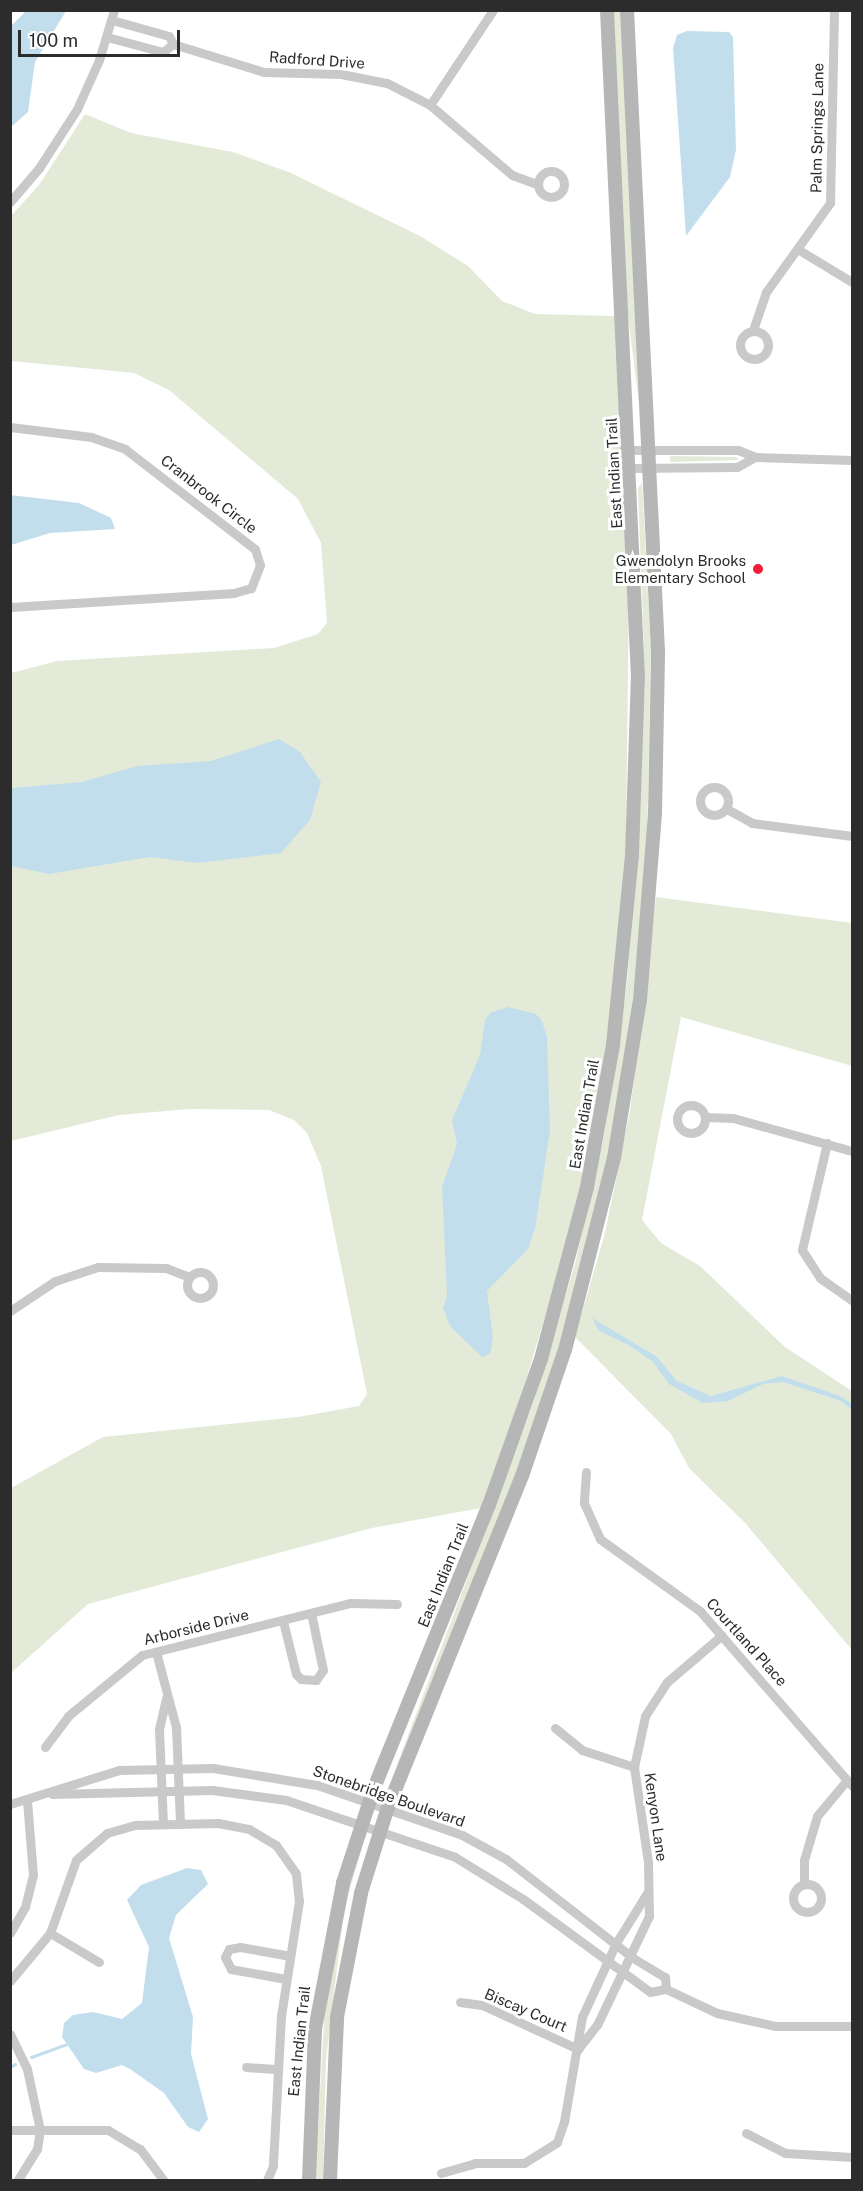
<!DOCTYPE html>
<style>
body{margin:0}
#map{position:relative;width:863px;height:2191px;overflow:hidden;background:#fff;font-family:"Public Sans",sans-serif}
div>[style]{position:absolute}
.green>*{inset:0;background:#e3ebd8}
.water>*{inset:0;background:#c2deed}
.stream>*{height:3px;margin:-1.5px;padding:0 1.5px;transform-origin:1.5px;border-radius:1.5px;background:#c2deed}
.minor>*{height:9px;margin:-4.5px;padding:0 4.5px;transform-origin:4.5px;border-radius:4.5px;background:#c9c9c9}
.minor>.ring{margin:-4.5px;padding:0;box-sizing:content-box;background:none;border:9px solid #c9c9c9;border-radius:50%}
.secondary>*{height:14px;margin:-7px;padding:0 7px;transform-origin:7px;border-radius:7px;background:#b6b6b6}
.dots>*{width:16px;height:16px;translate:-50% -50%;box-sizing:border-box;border:3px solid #fff;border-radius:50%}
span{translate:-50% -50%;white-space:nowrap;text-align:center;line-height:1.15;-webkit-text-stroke:6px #fff;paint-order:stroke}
.street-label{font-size:15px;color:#2c2c2c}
.poi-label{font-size:15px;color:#2c2c2c}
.right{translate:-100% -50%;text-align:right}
.frame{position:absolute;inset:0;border:12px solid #2c2c2c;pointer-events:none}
.scale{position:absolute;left:18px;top:30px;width:162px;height:27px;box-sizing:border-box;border:3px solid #2c2c2c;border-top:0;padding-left:8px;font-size:18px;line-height:21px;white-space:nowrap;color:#2c2c2c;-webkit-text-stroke:4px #fff;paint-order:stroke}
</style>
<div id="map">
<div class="green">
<div style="clip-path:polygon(613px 11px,621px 11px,643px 434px,626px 301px)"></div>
<div style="clip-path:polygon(85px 114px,131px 133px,233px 152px,291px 173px,420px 236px,468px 266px,502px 301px,535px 314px,615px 316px,629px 583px,626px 842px,606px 1053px,573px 1224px,525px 1383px,481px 1508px,372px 1528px,88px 1604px,11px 1673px,11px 1488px,103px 1437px,298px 1417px,359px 1406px,367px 1394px,321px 1166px,307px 1133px,294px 1120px,269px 1110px,190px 1109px,119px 1115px,11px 1141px,11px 673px,57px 661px,274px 648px,318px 634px,327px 623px,321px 543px,298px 499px,169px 390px,134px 373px,11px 361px,11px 216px,39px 185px)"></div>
<div style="clip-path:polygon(670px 456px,736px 457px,739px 460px,670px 462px)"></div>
<div style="clip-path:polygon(642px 483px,651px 648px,647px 844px,636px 978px,610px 1148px,555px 1363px,513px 1483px,387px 1791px,532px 1407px,575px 1264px,604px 1136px,627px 983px,640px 817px,644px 651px,638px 488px)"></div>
<div style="clip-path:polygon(656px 897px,852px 923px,852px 1066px,681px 1017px,642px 1220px,661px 1243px,700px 1266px,785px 1347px,852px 1391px,852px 1650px,746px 1524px,689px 1468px,671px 1434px,575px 1337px,605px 1233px,630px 1111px)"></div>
<div style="clip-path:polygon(363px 1843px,344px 1910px,326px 2060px,323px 2180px,315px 2180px,325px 2005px,351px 1879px)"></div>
</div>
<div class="water">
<div style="clip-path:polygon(26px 11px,66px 11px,35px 62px,28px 112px,11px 127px,11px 26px)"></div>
<div style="clip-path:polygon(687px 31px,729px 32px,733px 37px,736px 150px,730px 177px,686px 236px,673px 48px,677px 35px)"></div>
<div style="clip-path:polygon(10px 495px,79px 503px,111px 518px,115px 529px,50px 533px,11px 545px)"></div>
<div style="clip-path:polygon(279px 739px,300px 752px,321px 782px,310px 820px,281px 853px,198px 863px,150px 857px,49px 874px,11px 866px,11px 788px,82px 782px,137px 766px,211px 761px)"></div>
<div style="clip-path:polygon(508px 1007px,536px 1014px,542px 1021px,547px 1037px,550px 1131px,535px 1229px,528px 1249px,487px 1291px,493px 1338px,490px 1354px,482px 1357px,450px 1326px,443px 1308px,447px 1296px,442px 1187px,457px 1144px,452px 1120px,480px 1055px,485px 1020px,490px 1013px)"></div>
<div style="clip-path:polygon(592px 1318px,656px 1356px,677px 1381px,711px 1396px,782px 1376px,840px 1396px,852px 1404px,852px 1410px,841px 1401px,783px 1382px,763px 1384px,728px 1401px,703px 1403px,669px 1384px,653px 1362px,629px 1345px,599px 1331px)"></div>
<div style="clip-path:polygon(187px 1868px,201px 1870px,208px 1884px,176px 1915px,169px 1938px,193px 2017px,191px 2054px,208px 2119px,199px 2132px,188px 2127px,164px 2093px,130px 2069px,122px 2065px,96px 2073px,84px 2069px,62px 2037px,64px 2023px,73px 2015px,93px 2012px,122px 2019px,142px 2003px,149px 1947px,127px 1900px,141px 1885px)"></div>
</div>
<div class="stream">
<div style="left:31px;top:2057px;width:37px;rotate:-20deg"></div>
<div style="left:10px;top:2067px;width:6px;rotate:-31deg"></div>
</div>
<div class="minor">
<div style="left:112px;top:20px;width:59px;rotate:15.7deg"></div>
<div style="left:169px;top:36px;width:9px;rotate:63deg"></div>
<div style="left:107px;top:37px;width:58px;rotate:15deg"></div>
<div style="left:163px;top:52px;width:13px;rotate:-39deg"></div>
<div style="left:173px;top:44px;width:95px;rotate:17.1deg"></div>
<div style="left:264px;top:72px;width:77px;rotate:1.5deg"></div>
<div style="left:341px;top:74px;width:47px;rotate:11.1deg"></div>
<div style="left:387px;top:83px;width:48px;rotate:27.1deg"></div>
<div style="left:430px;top:105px;width:108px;rotate:40.5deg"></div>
<div style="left:512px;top:175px;width:27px;rotate:20deg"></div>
<div style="left:430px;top:105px;width:114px;rotate:-56.4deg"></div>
<div class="ring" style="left:538px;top:171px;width:17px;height:17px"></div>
<div style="left:10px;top:202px;width:45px;rotate:-49.5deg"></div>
<div style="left:39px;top:168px;width:70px;rotate:-57.2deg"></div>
<div style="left:77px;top:109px;width:54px;rotate:-65.8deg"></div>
<div style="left:99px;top:60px;width:52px;rotate:-73.3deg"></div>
<div style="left:799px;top:250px;width:62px;rotate:31.1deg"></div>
<div style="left:753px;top:330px;width:40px;rotate:-71.1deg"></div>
<div style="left:766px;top:292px;width:110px;rotate:-54.3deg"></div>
<div style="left:830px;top:203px;width:193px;rotate:-88.8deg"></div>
<div class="ring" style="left:740px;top:331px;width:19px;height:19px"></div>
<div style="left:10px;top:427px;width:82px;rotate:7deg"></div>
<div style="left:91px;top:437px;width:36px;rotate:19deg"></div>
<div style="left:125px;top:449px;width:164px;rotate:37.6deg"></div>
<div style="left:255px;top:549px;width:17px;rotate:73deg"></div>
<div style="left:260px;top:565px;width:25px;rotate:111deg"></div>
<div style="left:251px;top:588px;width:18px;rotate:164deg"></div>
<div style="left:234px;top:593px;width:224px;rotate:176.4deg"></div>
<div style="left:629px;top:450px;width:109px"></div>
<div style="left:738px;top:450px;width:18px;rotate:22deg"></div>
<div style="left:755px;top:457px;width:97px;rotate:1.8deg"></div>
<div style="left:630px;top:468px;width:107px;rotate:-0.5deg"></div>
<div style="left:737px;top:467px;width:21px;rotate:-29deg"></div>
<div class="ring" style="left:700px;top:787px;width:19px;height:19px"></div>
<div style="left:727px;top:809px;width:29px;rotate:29deg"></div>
<div style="left:752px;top:823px;width:101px;rotate:7.4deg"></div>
<div class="ring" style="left:677px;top:1105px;width:19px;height:19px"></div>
<div style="left:705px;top:1117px;width:28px;rotate:2deg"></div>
<div style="left:733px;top:1118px;width:123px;rotate:15.5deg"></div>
<div style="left:827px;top:1143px;width:110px;rotate:103.2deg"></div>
<div style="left:802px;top:1250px;width:33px;rotate:57deg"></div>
<div style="left:820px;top:1278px;width:39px;rotate:35deg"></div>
<div class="ring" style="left:187px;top:1272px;width:17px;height:17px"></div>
<div style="left:10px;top:1311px;width:54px;rotate:-33.7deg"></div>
<div style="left:55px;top:1281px;width:45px;rotate:-18deg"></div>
<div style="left:98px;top:1267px;width:68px;rotate:0.8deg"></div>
<div style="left:166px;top:1268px;width:25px;rotate:21deg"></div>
<div style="left:586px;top:1472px;width:31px;rotate:94deg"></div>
<div style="left:584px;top:1503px;width:39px;rotate:66deg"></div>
<div style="left:600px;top:1539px;width:123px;rotate:35.8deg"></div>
<div style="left:700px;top:1611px;width:232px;rotate:49deg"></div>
<div style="left:283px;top:1621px;width:55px;rotate:76.2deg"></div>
<div style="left:296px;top:1674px;width:7px;rotate:45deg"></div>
<div style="left:301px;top:1679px;width:15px;rotate:4deg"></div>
<div style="left:316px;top:1680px;width:12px;rotate:-55deg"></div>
<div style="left:323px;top:1670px;width:58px;rotate:-101.9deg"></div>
<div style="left:156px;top:1652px;width:78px;rotate:75.1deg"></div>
<div style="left:176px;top:1727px;width:96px;rotate:87.6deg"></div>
<div style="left:555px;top:1728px;width:35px;rotate:39deg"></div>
<div style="left:582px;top:1750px;width:55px;rotate:18.1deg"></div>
<div style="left:45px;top:1747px;width:39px;rotate:-53deg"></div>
<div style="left:68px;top:1716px;width:96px;rotate:-39.5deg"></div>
<div style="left:142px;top:1655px;width:215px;rotate:-14deg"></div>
<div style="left:351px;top:1603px;width:46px;rotate:1.2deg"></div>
<div style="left:52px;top:1794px;width:160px;rotate:-1.4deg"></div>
<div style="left:212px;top:1790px;width:75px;rotate:7.7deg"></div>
<div style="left:286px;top:1800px;width:178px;rotate:18.6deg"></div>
<div style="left:455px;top:1857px;width:80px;rotate:31.7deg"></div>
<div style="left:523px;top:1899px;width:157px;rotate:36.2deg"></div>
<div style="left:650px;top:1992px;width:16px;rotate:-11deg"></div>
<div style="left:666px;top:1989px;width:56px;rotate:25.2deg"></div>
<div style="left:717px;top:2013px;width:59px;rotate:12.6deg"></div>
<div style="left:775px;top:2026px;width:77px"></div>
<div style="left:10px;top:1804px;width:114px;rotate:-17.3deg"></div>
<div style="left:119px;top:1770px;width:94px;rotate:-1.2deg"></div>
<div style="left:213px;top:1768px;width:105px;rotate:9.3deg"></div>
<div style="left:317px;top:1785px;width:153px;rotate:19deg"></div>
<div style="left:462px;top:1835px;width:50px;rotate:28.6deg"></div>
<div style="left:506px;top:1859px;width:161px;rotate:37.9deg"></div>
<div style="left:633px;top:1958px;width:37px;rotate:31deg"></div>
<div style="left:665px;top:1977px;width:12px;rotate:85deg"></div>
<div style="left:163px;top:1824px;width:95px;rotate:-92.4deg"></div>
<div style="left:159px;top:1729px;width:32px;rotate:-77deg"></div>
<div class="ring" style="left:793px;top:1884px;width:19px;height:19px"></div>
<div style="left:804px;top:1884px;width:24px;rotate:-90deg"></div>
<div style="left:804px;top:1860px;width:46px;rotate:-73.5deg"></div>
<div style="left:817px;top:1816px;width:47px;rotate:-50.2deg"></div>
<div style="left:10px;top:1933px;width:30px;rotate:-60deg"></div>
<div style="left:25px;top:1907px;width:33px;rotate:-76deg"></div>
<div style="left:33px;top:1875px;width:74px;rotate:-94.6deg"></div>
<div style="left:50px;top:1933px;width:57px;rotate:30.6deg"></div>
<div style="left:286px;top:1979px;width:56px;rotate:-169.7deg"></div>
<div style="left:231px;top:1969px;width:13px;rotate:-117deg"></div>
<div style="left:225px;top:1957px;width:9px;rotate:-63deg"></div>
<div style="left:229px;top:1949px;width:11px;rotate:-10deg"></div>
<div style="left:240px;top:1947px;width:51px;rotate:10.2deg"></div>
<div style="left:10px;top:1981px;width:62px;rotate:-50.2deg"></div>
<div style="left:50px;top:1933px;width:77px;rotate:-70.4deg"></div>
<div style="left:76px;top:1860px;width:41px;rotate:-41.1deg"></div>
<div style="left:107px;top:1833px;width:29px;rotate:-16deg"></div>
<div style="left:135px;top:1825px;width:83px;rotate:-1.4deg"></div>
<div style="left:218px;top:1823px;width:32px;rotate:11deg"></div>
<div style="left:249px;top:1829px;width:31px;rotate:31deg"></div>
<div style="left:276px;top:1845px;width:35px;rotate:55deg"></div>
<div style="left:296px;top:1874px;width:27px;rotate:84deg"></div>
<div style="left:299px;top:1901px;width:116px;rotate:98.9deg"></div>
<div style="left:281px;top:2016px;width:150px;rotate:93.1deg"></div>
<div style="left:273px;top:2166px;width:15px;rotate:113deg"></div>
<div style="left:460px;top:2002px;width:22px;rotate:8deg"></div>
<div style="left:482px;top:2005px;width:106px;rotate:24.6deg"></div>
<div style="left:10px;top:2034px;width:39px;rotate:64deg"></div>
<div style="left:27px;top:2069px;width:62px;rotate:78deg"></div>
<div style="left:40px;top:2130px;width:19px;rotate:99deg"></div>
<div style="left:37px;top:2149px;width:36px;rotate:122deg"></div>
<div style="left:578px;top:2049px;width:31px;rotate:-52deg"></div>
<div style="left:597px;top:2025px;width:121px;rotate:-64.5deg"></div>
<div style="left:649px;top:1916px;width:54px;rotate:-91.1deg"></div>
<div style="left:648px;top:1862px;width:96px;rotate:-98.4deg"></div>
<div style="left:634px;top:1767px;width:52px;rotate:-77.8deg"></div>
<div style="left:645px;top:1716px;width:40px;rotate:-57.1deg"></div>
<div style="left:667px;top:1682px;width:72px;rotate:-40.5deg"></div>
<div style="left:246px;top:2067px;width:29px;rotate:4deg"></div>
<div style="left:10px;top:2130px;width:98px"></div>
<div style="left:108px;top:2130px;width:37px;rotate:31deg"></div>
<div style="left:140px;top:2149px;width:39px;rotate:53deg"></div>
<div style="left:746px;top:2133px;width:44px;rotate:27.1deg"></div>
<div style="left:785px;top:2153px;width:67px;rotate:3.4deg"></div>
<div style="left:441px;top:2173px;width:35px;rotate:-16deg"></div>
<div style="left:475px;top:2163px;width:49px"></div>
<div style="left:524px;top:2163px;width:39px;rotate:-32deg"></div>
<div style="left:557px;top:2142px;width:21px;rotate:-71deg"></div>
<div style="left:564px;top:2122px;width:107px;rotate:-80.3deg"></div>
<div style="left:582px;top:2017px;width:81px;rotate:-65.3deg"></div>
<div style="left:616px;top:1943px;width:59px;rotate:-58.2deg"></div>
</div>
<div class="secondary">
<div style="left:309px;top:2180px;width:151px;rotate:-87.7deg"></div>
<div style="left:315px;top:2029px;width:149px;rotate:-79.1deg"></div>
<div style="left:343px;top:1883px;width:100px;rotate:-71.9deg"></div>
<div style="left:374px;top:1788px;width:305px;rotate:-67.9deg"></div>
<div style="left:489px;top:1505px;width:155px;rotate:-70.4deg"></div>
<div style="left:541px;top:1359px;width:178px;rotate:-75deg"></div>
<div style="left:587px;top:1187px;width:144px;rotate:-79.6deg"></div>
<div style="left:613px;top:1045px;width:191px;rotate:-84.3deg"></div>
<div style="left:632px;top:855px;width:177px;rotate:-88.1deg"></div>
<div style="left:638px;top:678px;width:669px;rotate:-92.66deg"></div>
<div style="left:330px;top:2180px;width:163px;rotate:-87.5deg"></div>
<div style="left:337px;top:2017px;width:126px;rotate:-79deg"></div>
<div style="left:361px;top:1893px;width:87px;rotate:-72.6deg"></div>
<div style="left:387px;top:1810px;width:360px;rotate:-68deg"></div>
<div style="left:522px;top:1476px;width:133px;rotate:-71.2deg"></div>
<div style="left:565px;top:1350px;width:198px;rotate:-75.7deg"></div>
<div style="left:614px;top:1158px;width:160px;rotate:-80.7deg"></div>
<div style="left:640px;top:1000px;width:188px;rotate:-85.4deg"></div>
<div style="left:655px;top:813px;width:162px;rotate:-88.9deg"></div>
<div style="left:658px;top:651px;width:642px;rotate:-92.77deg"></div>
</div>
<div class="dots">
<div style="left:758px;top:569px;background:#f1203a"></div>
</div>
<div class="street-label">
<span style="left:317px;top:60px;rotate:4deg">Radford Drive</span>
<span style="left:817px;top:128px;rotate:-89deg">Palm Springs Lane</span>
<span style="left:614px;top:473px;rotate:-93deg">East Indian Trail</span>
<span style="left:209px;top:494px;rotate:38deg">Cranbrook Circle</span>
<span style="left:584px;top:1114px;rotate:-80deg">East Indian Trail</span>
<span style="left:443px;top:1575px;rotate:-68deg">East Indian Trail</span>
<span style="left:196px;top:1627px;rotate:-14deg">Arborside Drive</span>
<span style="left:747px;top:1642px;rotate:48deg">Courtland Place</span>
<span style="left:389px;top:1796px;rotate:19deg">Stonebridge Boulevard</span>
<span style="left:656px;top:1817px;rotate:82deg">Kenyon Lane</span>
<span style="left:526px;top:2010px;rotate:23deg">Biscay Court</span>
<span style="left:299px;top:2041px;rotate:-84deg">East Indian Trail</span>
</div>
<div class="poi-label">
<span class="right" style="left:746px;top:569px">Gwendolyn Brooks<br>Elementary School</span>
</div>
<div class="frame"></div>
<div class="scale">100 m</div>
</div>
